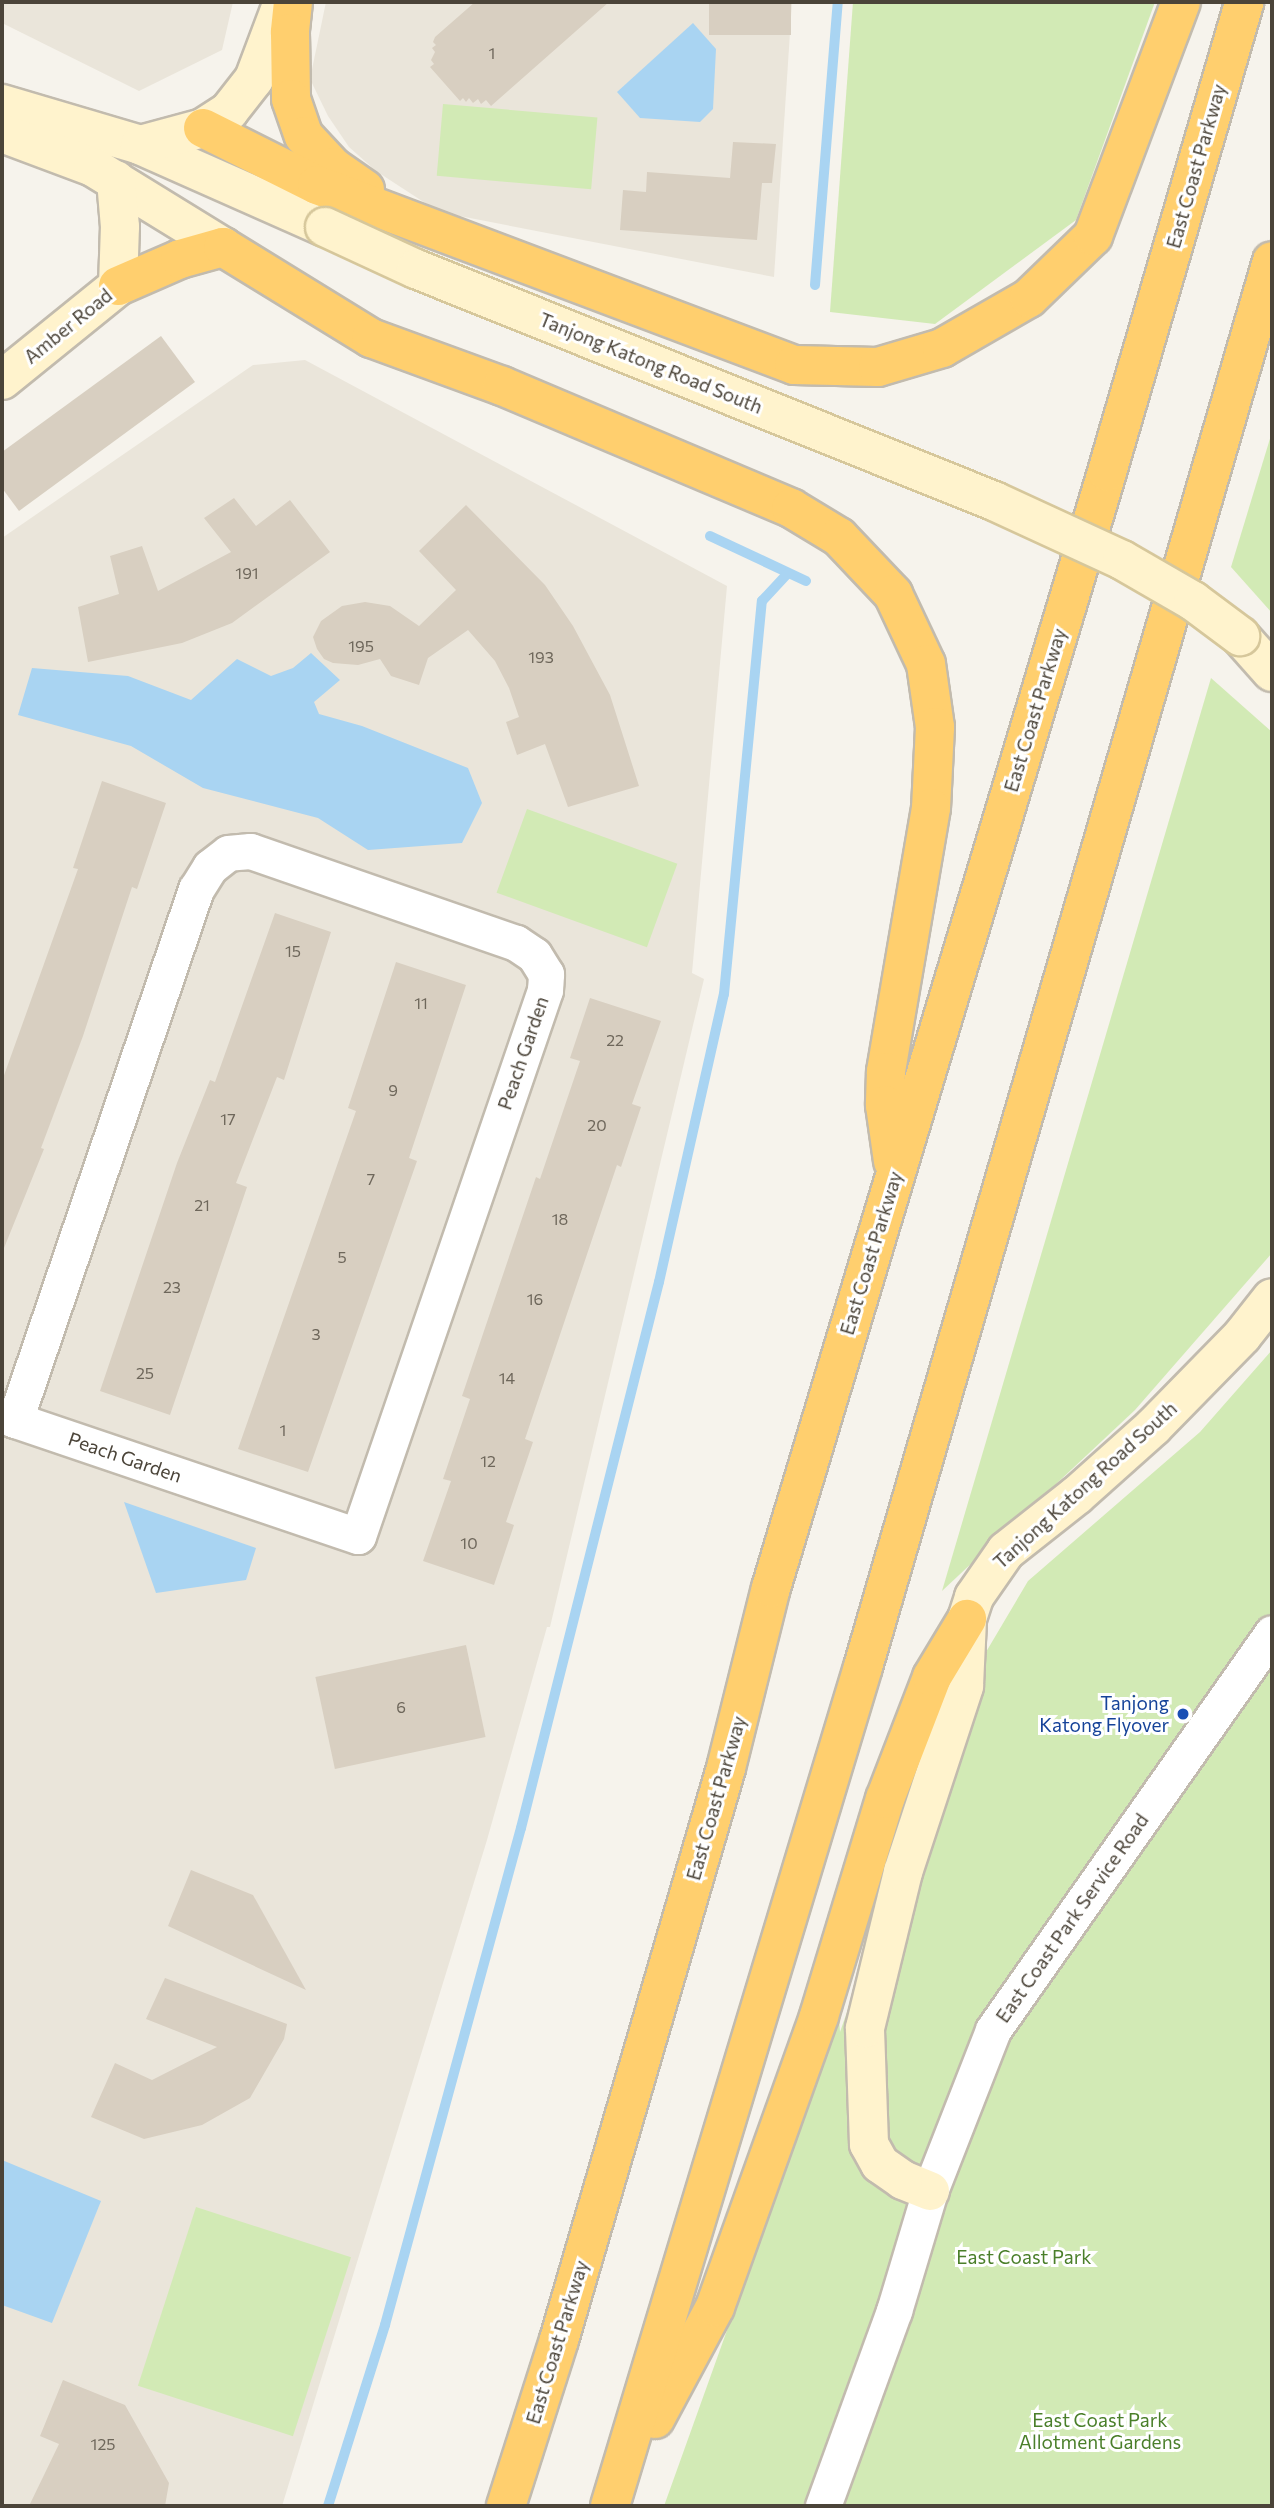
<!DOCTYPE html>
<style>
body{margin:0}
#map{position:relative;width:1274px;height:2508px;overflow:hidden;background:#f6f3ec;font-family:Commissioner,sans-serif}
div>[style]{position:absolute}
.residential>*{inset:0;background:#eae5da}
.green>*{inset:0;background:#d2eab5;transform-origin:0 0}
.water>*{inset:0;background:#a9d4f2}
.stream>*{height:10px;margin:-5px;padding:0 5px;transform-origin:5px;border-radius:5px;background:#a9d4f2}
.building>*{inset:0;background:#d8cfc1;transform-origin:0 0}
.roads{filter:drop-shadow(2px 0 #c2bbae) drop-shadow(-2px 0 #c2bbae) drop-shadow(0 2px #c2bbae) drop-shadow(0 -2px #c2bbae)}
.street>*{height:35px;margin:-17.5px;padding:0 17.5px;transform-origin:17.5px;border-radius:17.5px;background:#fff}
.secondary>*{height:38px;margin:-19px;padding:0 19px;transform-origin:19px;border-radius:19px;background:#fff3cd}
.highway>*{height:38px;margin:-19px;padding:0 19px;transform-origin:19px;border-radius:19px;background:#ffcf6e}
.bridges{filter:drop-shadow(2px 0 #d6c79b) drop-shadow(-2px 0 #d6c79b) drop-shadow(0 2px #d6c79b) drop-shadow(0 -2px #d6c79b)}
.secondary-bridge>*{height:38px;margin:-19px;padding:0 19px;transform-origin:19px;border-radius:19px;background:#fff3cd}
.dots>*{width:19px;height:19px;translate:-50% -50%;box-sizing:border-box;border:4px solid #fff;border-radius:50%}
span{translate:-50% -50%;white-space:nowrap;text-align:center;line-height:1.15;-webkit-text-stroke:6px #fff;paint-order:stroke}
.number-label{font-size:16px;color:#6e675b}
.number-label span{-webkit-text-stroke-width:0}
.street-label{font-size:19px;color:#4b4439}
.transit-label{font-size:19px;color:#164399}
.right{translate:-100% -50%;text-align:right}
.park-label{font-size:19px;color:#4a7f2a}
.frame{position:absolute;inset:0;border:4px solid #4b4439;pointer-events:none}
</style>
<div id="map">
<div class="residential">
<div style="clip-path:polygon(2px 2px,233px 2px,222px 50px,139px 91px,2px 23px)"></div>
<div style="clip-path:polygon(326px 2px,792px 2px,774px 277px,439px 212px,376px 171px,349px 147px,328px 116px,310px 79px)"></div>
<div style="clip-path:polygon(305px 360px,727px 586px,692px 973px,704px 979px,550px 1627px,547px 1627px,487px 1840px,282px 2506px,2px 2506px,2px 538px,253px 365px)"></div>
</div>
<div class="green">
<div style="clip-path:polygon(853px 2px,1155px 2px,1076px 220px,935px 324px,830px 312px)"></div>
<div style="left:443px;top:104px;width:155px;height:72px;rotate:5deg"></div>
<div style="clip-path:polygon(1272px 432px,1272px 613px,1231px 567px)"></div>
<div style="clip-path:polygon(1211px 678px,1272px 732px,1272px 1253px,1135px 1410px,942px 1591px)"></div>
<div style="left:527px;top:809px;width:160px;height:89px;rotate:20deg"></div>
<div style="clip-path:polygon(1272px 1350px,1272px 2506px,664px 2506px,839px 2018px,840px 2032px,954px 1706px,1028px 1581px,1200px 1432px)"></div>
<div style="left:196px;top:2207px;width:163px;height:188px;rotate:18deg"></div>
</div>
<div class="water">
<div style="clip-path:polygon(693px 23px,716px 49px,713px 109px,700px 122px,640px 118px,617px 92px)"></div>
<div style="clip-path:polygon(311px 653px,340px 680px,314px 702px,319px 714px,362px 726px,468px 768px,482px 803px,462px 843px,368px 850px,318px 818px,203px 788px,131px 746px,18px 715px,32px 668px,128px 676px,191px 700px,237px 659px,271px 676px,293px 668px)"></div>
<div style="clip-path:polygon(124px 1502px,256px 1548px,246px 1580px,156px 1593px)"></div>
<div style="clip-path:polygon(2px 2160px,101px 2201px,52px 2323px,2px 2305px)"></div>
</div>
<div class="stream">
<div style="left:815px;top:285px;width:284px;rotate:-85.4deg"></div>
<div style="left:710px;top:536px;width:106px;rotate:25.1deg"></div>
<div style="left:328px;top:2506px;width:190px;rotate:-72.5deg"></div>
<div style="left:385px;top:2325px;width:515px;rotate:-74.7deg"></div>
<div style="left:521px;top:1828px;width:563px;rotate:-75.82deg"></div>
<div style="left:659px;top:1282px;width:295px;rotate:-77.3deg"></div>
<div style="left:724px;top:994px;width:395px;rotate:-84.5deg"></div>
<div style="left:762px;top:601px;width:38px;rotate:-47deg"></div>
</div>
<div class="building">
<div style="clip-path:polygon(475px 2px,609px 2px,491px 106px,486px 100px,481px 104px,478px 99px,473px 103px,469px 98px,466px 102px,463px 98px,460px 101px,430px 67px,434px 64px,431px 60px,435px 52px,432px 48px,436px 45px,433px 42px,435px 37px)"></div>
<div style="left:709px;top:2px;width:82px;height:33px"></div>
<div style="clip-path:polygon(733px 142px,776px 144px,772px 183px,762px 183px,757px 240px,620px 230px,623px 190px,646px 192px,647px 172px,730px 178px)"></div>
<div style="clip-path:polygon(161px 336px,195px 382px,19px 511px,2px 488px,2px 452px)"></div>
<div style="clip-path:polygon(234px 498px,256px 526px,290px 500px,330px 552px,232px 623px,182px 643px,88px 662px,78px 607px,119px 594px,110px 556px,142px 546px,158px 591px,231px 552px,204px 518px)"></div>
<div style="clip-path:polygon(466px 505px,545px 585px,573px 626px,610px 695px,639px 786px,568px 807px,545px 744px,517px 755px,506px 722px,519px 717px,509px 688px,495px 661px,468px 630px,428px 658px,419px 685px,391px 676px,380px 659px,358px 665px,333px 663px,324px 659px,317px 649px,313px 637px,321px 621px,342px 606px,365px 602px,390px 606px,419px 626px,456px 590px,419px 551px)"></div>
<div style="clip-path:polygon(102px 781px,166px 803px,137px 889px,132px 887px,83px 1036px,41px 1148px,44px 1149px,2px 1253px,2px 1081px,78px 869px,73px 868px)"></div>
<div style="clip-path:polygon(275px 913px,331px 932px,284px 1080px,277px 1077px,236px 1183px,247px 1187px,170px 1415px,100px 1391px,177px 1163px,210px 1080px,215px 1082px)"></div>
<div style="clip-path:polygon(396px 962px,466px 985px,409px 1158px,417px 1161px,308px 1472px,238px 1449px,356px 1111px,348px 1108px)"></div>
<div style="clip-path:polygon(590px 998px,661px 1021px,632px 1104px,641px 1107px,621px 1167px,617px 1165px,525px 1439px,533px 1442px,506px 1522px,514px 1525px,494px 1585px,423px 1561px,451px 1481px,443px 1479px,470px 1399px,462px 1396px,536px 1177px,540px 1179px,580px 1061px,570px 1058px)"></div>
<div style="left:466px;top:1645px;width:94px;height:154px;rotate:78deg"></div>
<div style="clip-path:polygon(191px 1870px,253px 1895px,306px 1990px,168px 1926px)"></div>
<div style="clip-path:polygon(165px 1978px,287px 2024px,284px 2039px,250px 2098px,202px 2125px,144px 2139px,91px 2117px,115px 2063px,152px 2080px,217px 2047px,146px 2019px)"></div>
<div style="clip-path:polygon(63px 2380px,125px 2405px,169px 2483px,165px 2506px,29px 2506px,59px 2444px,40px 2436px)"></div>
</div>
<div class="roads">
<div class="street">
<div style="left:2px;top:1415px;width:14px;rotate:21deg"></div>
<div style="left:15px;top:1420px;width:362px;rotate:18.7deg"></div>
<div style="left:358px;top:1536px;width:577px;rotate:-71.09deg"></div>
<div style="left:545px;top:990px;width:16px;rotate:-86deg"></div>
<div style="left:546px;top:974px;width:22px;rotate:-122deg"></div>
<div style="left:534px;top:955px;width:22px;rotate:-146deg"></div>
<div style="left:516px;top:943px;width:281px;rotate:-160.9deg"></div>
<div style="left:250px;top:851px;width:22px;rotate:175deg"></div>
<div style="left:228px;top:853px;width:23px;rotate:142deg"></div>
<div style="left:210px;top:867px;width:26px;rotate:122deg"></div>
<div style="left:196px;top:889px;width:561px;rotate:108.82deg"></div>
<div style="left:823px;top:2506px;width:208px;rotate:-70deg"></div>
<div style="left:894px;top:2311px;width:125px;rotate:-73.3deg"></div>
<div style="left:930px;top:2191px;width:173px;rotate:-68.6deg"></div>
<div style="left:993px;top:2030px;width:485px;rotate:-54.9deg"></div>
</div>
<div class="secondary">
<div style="left:2px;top:104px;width:144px;rotate:16.5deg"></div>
<div style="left:140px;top:145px;width:202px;rotate:23.9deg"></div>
<div style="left:2px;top:133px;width:97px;rotate:20.5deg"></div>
<div style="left:93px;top:167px;width:153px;rotate:31.6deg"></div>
<div style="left:140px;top:145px;width:65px;rotate:-15.1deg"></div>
<div style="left:203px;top:128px;width:31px;rotate:-33deg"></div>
<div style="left:229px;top:111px;width:41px;rotate:-52deg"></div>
<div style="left:254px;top:79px;width:82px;rotate:-69.4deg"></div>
<div style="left:2px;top:380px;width:149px;rotate:-39deg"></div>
<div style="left:118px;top:286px;width:59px;rotate:-88.1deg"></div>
<div style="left:120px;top:227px;width:47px;rotate:-94.9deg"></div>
<div style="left:1240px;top:636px;width:48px;rotate:48.4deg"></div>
<div style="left:930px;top:2191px;width:29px;rotate:-158deg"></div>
<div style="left:903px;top:2180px;width:28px;rotate:-145deg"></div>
<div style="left:880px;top:2164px;width:23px;rotate:-119deg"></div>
<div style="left:869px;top:2144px;width:116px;rotate:-92deg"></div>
<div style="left:865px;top:2028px;width:161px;rotate:-76.3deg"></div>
<div style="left:903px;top:1872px;width:196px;rotate:-71.8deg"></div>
<div style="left:964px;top:1686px;width:67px;rotate:-87.4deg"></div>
<div style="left:967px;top:1619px;width:23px;rotate:-72deg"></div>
<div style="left:974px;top:1597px;width:56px;rotate:-55.2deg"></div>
<div style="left:1006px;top:1551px;width:90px;rotate:-38.3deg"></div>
<div style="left:1077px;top:1495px;width:102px;rotate:-41.8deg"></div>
<div style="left:1153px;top:1427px;width:127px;rotate:-45.6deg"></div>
<div style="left:1242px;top:1336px;width:48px;rotate:-51.7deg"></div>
</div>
<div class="highway">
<div style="left:293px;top:2px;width:31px;rotate:96deg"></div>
<div style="left:290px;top:33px;width:66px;rotate:89.1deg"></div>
<div style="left:291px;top:99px;width:39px;rotate:71deg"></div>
<div style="left:304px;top:136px;width:42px;rotate:46.9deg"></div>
<div style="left:333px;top:167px;width:39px;rotate:35deg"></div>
<div style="left:203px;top:128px;width:127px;rotate:26.6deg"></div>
<div style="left:317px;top:185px;width:510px;rotate:20.67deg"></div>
<div style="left:794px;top:365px;width:84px;rotate:1.4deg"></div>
<div style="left:878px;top:367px;width:67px;rotate:-16.5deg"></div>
<div style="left:942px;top:348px;width:100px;rotate:-29.9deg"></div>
<div style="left:1029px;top:298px;width:89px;rotate:-44.1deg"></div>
<div style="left:1093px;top:236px;width:250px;rotate:-69.4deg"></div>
<div style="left:118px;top:286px;width:68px;rotate:-23.5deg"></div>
<div style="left:180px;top:259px;width:45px;rotate:-15.6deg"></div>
<div style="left:223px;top:247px;width:174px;rotate:31.6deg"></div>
<div style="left:371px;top:338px;width:140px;rotate:20.1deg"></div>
<div style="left:502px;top:386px;width:314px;rotate:22.9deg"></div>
<div style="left:791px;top:508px;width:56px;rotate:31.1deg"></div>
<div style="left:839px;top:537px;width:79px;rotate:46.5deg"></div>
<div style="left:893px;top:594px;width:77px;rotate:64.8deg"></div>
<div style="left:926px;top:664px;width:64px;rotate:81.9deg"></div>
<div style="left:935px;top:727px;width:81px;rotate:92.8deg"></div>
<div style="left:931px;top:808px;width:268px;rotate:99.7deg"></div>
<div style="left:886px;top:1072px;width:33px;rotate:92deg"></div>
<div style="left:885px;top:1105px;width:57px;rotate:81.9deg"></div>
<div style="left:655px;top:2419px;width:127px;rotate:-61.8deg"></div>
<div style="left:715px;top:2307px;width:309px;rotate:-70.3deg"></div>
<div style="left:819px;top:2016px;width:227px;rotate:-73.1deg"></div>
<div style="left:885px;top:1799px;width:131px;rotate:-68.9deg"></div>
<div style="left:932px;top:1677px;width:68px;rotate:-58.9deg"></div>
<div style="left:506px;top:2506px;width:174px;rotate:-72.3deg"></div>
<div style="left:559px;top:2340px;width:596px;rotate:-73.72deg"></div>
<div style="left:726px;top:1768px;width:186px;rotate:-76deg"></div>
<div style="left:771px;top:1588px;width:1165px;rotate:-73.24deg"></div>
<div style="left:1107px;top:472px;width:490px;rotate:-73.7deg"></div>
<div style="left:610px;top:2506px;width:876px;rotate:-73.22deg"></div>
<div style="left:863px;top:1667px;width:1464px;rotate:-73.78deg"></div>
</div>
</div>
<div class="bridges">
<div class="secondary-bridge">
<div style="left:325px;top:227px;width:100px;rotate:24.8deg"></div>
<div style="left:416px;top:269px;width:623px;rotate:21.87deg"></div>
<div style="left:994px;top:501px;width:141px;rotate:24.7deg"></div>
<div style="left:1122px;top:560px;width:82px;rotate:30deg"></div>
<div style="left:1193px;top:601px;width:59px;rotate:36.7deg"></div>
</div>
</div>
<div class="dots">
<div style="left:1183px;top:1714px;background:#1a4fb4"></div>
</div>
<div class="number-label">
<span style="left:492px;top:53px">1</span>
<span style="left:247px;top:573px">191</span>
<span style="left:361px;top:646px">195</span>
<span style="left:541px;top:657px">193</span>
<span style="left:293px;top:951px">15</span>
<span style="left:421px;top:1003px">11</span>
<span style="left:615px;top:1040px">22</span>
<span style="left:393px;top:1090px">9</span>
<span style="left:228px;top:1119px">17</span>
<span style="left:597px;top:1125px">20</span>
<span style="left:371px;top:1179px">7</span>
<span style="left:202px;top:1205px">21</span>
<span style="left:560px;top:1219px">18</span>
<span style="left:342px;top:1257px">5</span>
<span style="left:172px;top:1287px">23</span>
<span style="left:535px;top:1299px">16</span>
<span style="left:316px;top:1334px">3</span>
<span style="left:145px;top:1373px">25</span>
<span style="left:507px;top:1378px">14</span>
<span style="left:283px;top:1430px">1</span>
<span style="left:488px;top:1461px">12</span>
<span style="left:469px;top:1543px">10</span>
<span style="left:401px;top:1707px">6</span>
<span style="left:103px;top:2444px">125</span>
</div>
<div class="street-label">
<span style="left:1196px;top:166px;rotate:-74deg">East Coast Parkway</span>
<span style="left:68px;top:326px;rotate:-39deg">Amber Road</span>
<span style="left:651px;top:363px;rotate:22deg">Tanjong Katong Road South</span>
<span style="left:1035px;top:710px;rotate:-73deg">East Coast Parkway</span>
<span style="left:523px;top:1053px;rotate:-71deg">Peach Garden</span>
<span style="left:871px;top:1253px;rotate:-73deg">East Coast Parkway</span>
<span style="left:125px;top:1457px;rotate:19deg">Peach Garden</span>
<span style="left:1085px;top:1485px;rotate:-42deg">Tanjong Katong Road South</span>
<span style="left:716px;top:1798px;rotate:-74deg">East Coast Parkway</span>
<span style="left:1072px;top:1918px;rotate:-55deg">East Coast Park Service Road</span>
<span style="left:557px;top:2342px;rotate:-73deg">East Coast Parkway</span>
</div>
<div class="transit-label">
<span class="right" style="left:1169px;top:1714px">Tanjong<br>Katong Flyover</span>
</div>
<div class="park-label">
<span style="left:1024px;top:2257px">East Coast Park</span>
<span style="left:1100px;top:2431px">East Coast Park<br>Allotment Gardens</span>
</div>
<div class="frame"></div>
</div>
